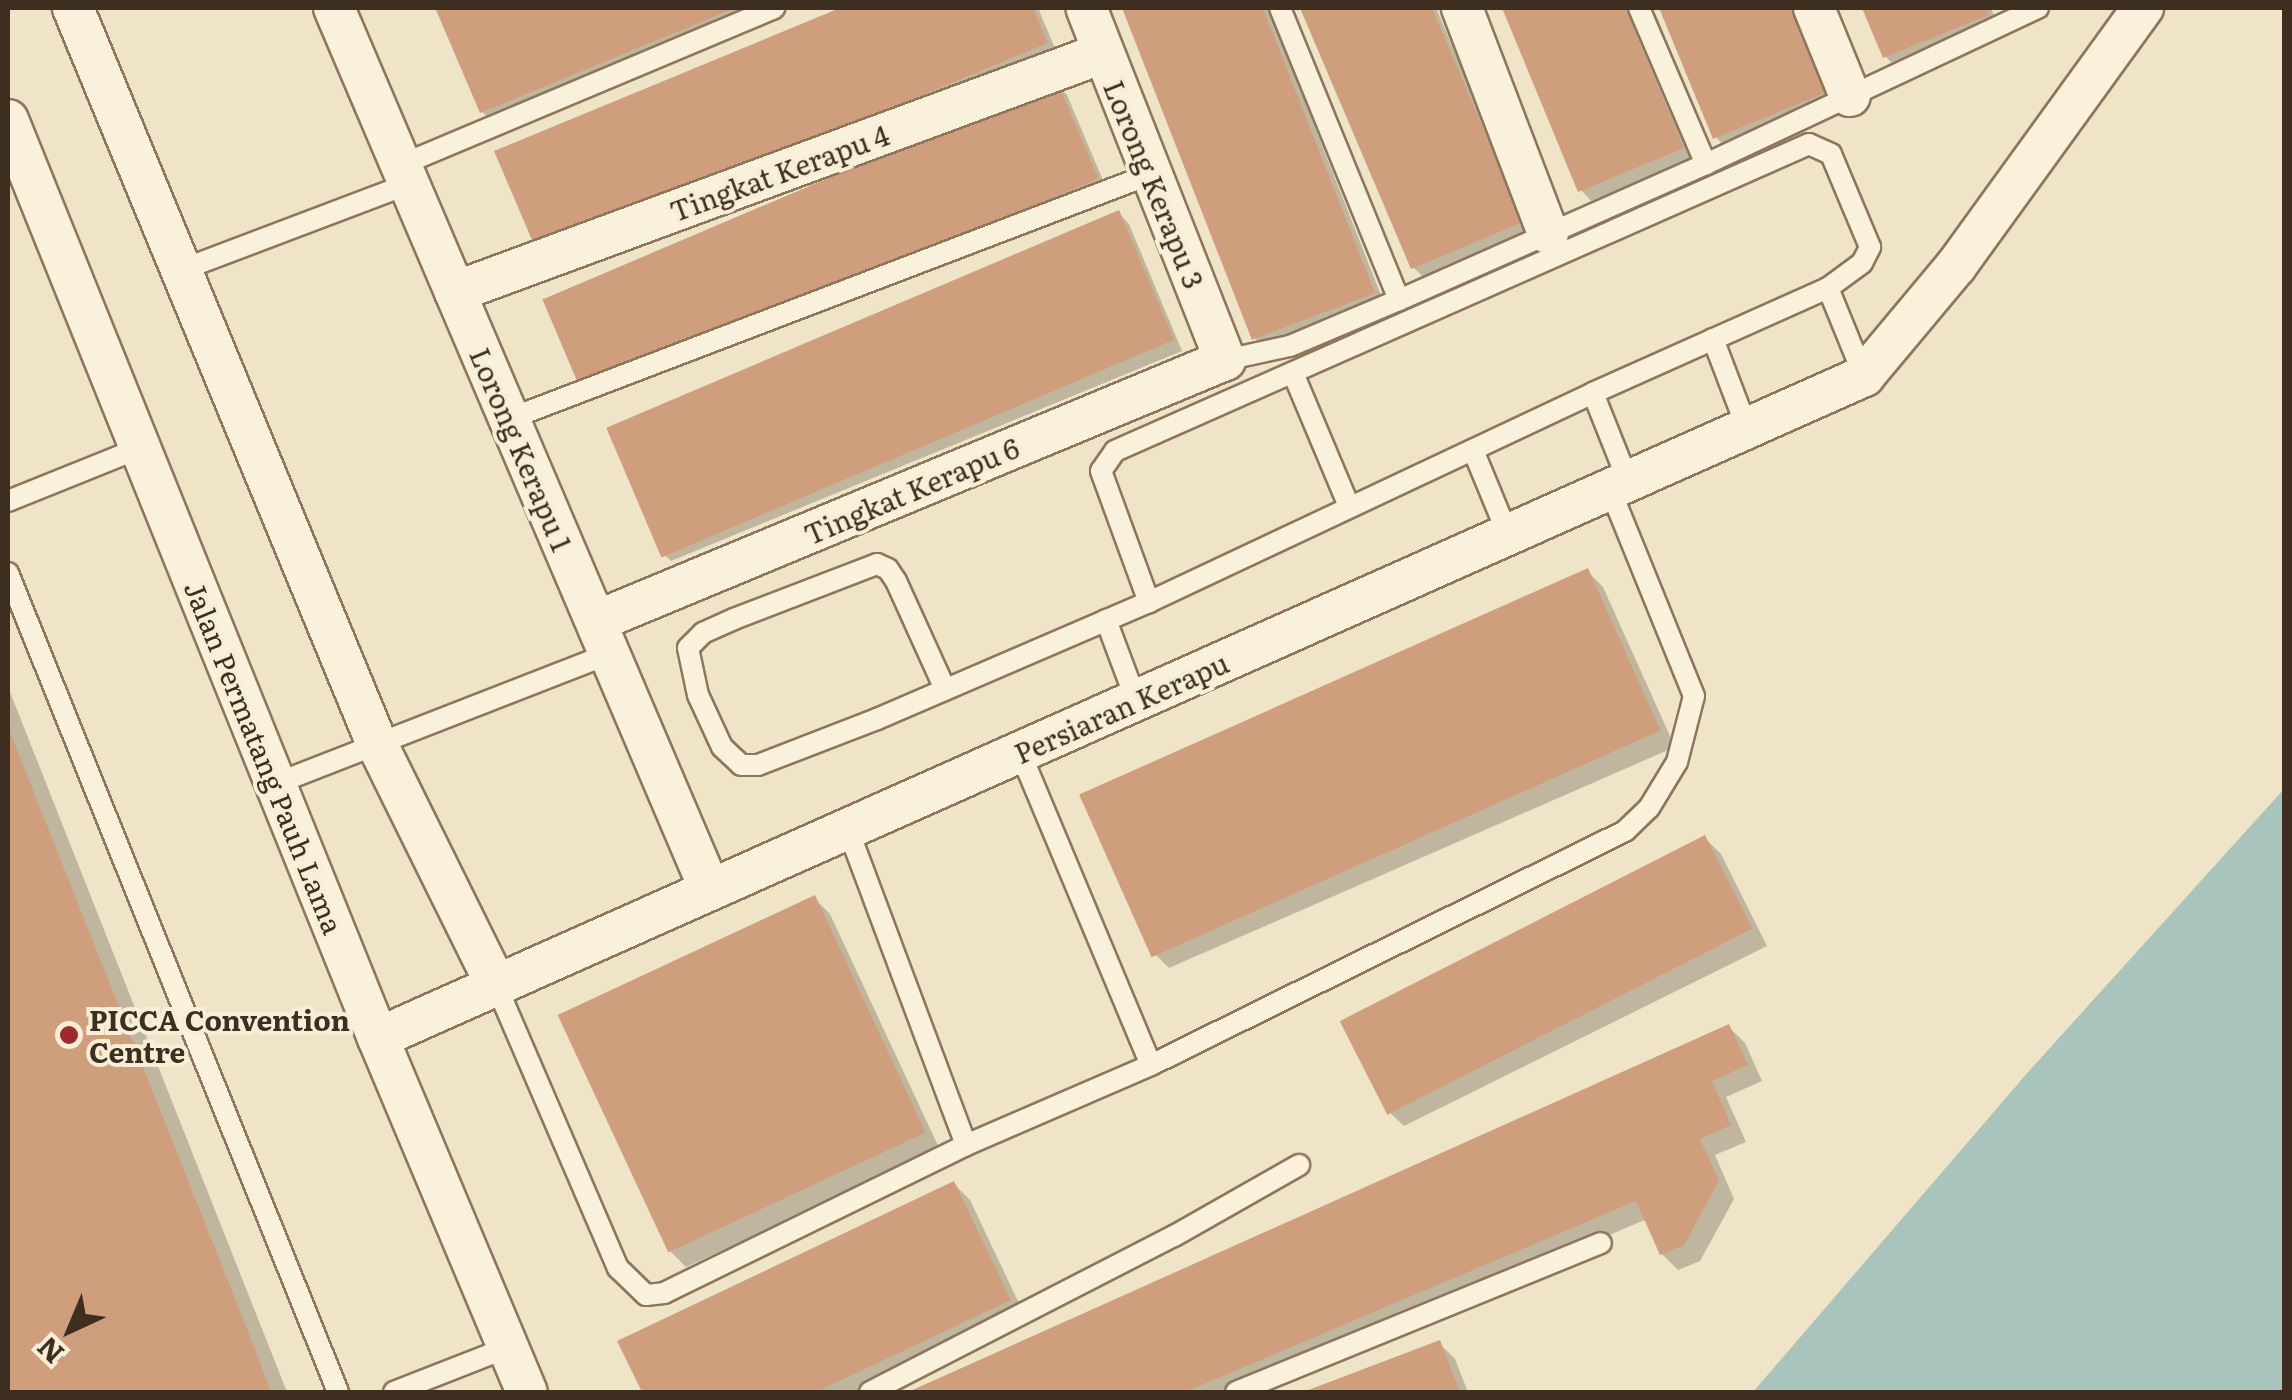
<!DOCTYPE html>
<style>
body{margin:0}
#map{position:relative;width:2292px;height:1400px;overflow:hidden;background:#f0e4c8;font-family:Literata,serif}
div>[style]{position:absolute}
.water>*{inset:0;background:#a9c4bc}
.shadow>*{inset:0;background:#0003}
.building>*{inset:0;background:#cf9f7d;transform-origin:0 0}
.roads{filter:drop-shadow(2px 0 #8d765c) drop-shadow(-2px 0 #8d765c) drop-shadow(0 2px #8d765c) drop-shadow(0 -2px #8d765c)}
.service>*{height:20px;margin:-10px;padding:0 10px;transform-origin:10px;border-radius:10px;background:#faf1dc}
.minor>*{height:40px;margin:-20px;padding:0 20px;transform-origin:20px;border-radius:20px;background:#faf1dc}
.dots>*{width:28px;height:28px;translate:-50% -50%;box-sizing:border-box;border:5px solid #f7eed8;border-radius:50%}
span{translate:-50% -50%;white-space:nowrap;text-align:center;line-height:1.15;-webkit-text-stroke:8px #f7eed8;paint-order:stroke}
.street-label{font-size:28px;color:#3d2e20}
.poi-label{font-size:28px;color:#3d2e20;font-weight:700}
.left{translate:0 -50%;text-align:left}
.frame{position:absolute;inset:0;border:10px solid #3d2e20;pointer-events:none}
.north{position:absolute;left:20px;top:1280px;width:100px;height:100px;-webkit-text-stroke:8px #f7eed8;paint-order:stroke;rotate:224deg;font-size:28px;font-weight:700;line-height:40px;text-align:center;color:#3d2e20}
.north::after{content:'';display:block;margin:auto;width:35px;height:45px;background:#3d2e20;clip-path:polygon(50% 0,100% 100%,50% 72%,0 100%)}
</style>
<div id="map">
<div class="water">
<div style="clip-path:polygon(2284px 789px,2284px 1392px,1753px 1392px,2029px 1071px)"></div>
</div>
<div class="shadow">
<div style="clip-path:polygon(448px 8px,770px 8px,493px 122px,482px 112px,440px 11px)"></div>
<div style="clip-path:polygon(846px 8px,1038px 8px,1057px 53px,550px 263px,498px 152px)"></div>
<div style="clip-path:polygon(1124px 8px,1268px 8px,1384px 303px,1265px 349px,1255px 338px)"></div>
<div style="clip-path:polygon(1303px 8px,1436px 8px,1532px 233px,1424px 278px,1414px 268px)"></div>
<div style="clip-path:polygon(1505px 8px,1630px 8px,1692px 159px,1591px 201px,1581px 190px)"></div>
<div style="clip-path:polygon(1662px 8px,1800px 8px,1839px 102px,1726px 148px,1716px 137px)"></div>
<div style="clip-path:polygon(1865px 8px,1991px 8px,1998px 25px,1896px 67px,1886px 57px)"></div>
<div style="clip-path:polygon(1056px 84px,1067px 95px,1107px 190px,589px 390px,578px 379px)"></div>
<div style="clip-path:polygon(1119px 213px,1129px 224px,1182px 351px,671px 561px,660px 551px)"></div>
<div style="clip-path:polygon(1587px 571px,1603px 587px,1675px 747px,1169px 968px,1153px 952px)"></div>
<div style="clip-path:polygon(8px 687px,287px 1392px,8px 1392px)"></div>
<div style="clip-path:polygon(1705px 838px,1721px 854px,1767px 946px,1404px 1126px,1387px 1110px)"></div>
<div style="clip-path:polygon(814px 898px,830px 914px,940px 1150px,686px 1267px,670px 1251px)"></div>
<div style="clip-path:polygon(1729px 1027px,1745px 1043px,1762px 1081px,1726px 1097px,1746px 1142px,1715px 1155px,1734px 1199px,1700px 1261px,1678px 1270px,1662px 1254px,1647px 1219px,1239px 1392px,914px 1392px)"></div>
<div style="clip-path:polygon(954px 1184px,970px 1200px,1025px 1316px,865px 1392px,645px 1392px,621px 1342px)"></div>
<div style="clip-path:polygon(1439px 1343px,1455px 1359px,1468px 1392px,1309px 1392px)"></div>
</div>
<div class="building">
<div style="clip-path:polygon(442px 8px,735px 8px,480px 113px,436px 10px)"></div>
<div style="clip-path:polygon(840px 8px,1033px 8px,1048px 43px,538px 254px,494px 151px)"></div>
<div style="clip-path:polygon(1122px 8px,1263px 8px,1375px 293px,1252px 340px)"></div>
<div style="clip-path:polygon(1300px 8px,1432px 8px,1523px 222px,1411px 269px)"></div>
<div style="clip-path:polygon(1502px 8px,1625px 8px,1684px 148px,1578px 192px)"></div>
<div style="clip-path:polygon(1659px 8px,1796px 8px,1830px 91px,1713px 139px)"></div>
<div style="clip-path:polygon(1862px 8px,1986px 8px,1989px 15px,1883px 58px)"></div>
<div style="left:1057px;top:81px;width:106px;height:559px;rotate:67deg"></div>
<div style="left:1119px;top:210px;width:141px;height:557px;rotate:67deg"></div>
<div style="left:1588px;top:568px;width:178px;height:557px;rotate:66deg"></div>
<div style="clip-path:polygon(8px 727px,253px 1344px,271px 1392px,8px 1392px)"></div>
<div style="left:1705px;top:835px;width:105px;height:410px;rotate:63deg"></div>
<div style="left:815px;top:895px;width:262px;height:284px;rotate:65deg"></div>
<div style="clip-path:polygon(1729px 1024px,1748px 1065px,1712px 1081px,1731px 1125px,1700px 1139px,1719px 1181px,1684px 1245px,1660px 1255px,1636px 1201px,1185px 1392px,908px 1392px)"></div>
<div style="clip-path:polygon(954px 1181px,1011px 1300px,816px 1392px,642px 1392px,617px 1341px)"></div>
<div style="clip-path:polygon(1440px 1340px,1460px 1392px,1303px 1392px)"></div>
</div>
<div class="roads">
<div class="service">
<div style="left:1280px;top:8px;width:315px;rotate:67.8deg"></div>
<div style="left:1639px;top:8px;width:170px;rotate:66.8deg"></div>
<div style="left:401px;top:165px;width:405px;rotate:-22.8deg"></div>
<div style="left:181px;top:270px;width:244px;rotate:-20.7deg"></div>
<div style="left:1828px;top:288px;width:95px;rotate:67.8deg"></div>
<div style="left:1713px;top:339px;width:95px;rotate:69.1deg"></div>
<div style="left:1225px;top:360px;width:66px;rotate:-12.2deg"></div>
<div style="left:1290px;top:346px;width:118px;rotate:-22.9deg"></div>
<div style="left:1399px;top:300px;width:336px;rotate:-23.9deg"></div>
<div style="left:1706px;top:164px;width:367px;rotate:-25.2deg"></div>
<div style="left:1293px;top:373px;width:144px;rotate:67.2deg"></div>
<div style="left:1593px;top:393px;width:95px;rotate:68.3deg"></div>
<div style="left:509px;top:419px;width:687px;rotate:-20.89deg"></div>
<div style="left:1473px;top:450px;width:92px;rotate:67.6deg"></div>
<div style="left:8px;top:501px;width:142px;rotate:-21.9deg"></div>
<div style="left:8px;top:573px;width:883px;rotate:68.05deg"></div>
<div style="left:1106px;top:620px;width:85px;rotate:69.4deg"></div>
<div style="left:945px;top:689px;width:119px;rotate:-114.4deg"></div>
<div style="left:896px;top:581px;width:14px;rotate:-124deg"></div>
<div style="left:888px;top:569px;width:12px;rotate:-156deg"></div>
<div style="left:877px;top:564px;width:153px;rotate:159deg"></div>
<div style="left:734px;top:619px;width:34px;rotate:156deg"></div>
<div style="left:703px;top:633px;width:21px;rotate:135deg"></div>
<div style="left:688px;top:648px;width:48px;rotate:78deg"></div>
<div style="left:698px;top:695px;width:57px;rotate:65.2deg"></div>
<div style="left:722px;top:747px;width:26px;rotate:43deg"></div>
<div style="left:741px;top:765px;width:17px"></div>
<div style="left:758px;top:765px;width:128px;rotate:-21.1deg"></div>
<div style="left:877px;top:719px;width:296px;rotate:-23.3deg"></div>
<div style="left:1149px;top:602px;width:491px;rotate:-25.2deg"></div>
<div style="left:1593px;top:393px;width:257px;rotate:-24.1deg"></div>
<div style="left:1828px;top:288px;width:42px;rotate:-36.3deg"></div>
<div style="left:1862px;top:263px;width:18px;rotate:-63deg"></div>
<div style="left:1870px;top:247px;width:101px;rotate:-112.8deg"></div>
<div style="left:1831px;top:154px;width:24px;rotate:-156deg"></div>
<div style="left:1809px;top:144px;width:759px;rotate:156.14deg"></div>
<div style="left:1115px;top:451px;width:24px;rotate:125deg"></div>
<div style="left:1101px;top:471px;width:140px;rotate:69.9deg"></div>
<div style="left:1020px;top:752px;width:339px;rotate:67.3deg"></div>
<div style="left:275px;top:784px;width:358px;rotate:-21.3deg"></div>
<div style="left:496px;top:985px;width:308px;rotate:66.7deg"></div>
<div style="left:618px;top:1268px;width:39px;rotate:44deg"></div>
<div style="left:646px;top:1295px;width:18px;rotate:-6deg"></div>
<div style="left:664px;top:1293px;width:336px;rotate:-26.1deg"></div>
<div style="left:966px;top:1145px;width:337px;rotate:-110.5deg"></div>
<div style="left:966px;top:1145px;width:202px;rotate:-23.4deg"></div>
<div style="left:1151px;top:1065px;width:529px;rotate:-26.27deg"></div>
<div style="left:1625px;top:831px;width:33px;rotate:-44deg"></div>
<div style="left:1649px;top:808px;width:54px;rotate:-58.7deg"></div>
<div style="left:1677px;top:762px;width:68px;rotate:-75.6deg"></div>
<div style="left:1694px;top:696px;width:223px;rotate:-112.1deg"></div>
<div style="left:394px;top:1392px;width:123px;rotate:-21.4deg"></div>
<div style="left:870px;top:1392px;width:342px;rotate:-27.2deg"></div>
<div style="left:1174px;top:1236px;width:144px;rotate:-29.6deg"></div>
<div style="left:1236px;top:1392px;width:394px;rotate:-22.2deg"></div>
</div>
<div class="minor">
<div style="left:73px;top:8px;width:796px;rotate:67.56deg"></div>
<div style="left:377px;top:744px;width:269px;rotate:63.7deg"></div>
<div style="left:334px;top:8px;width:959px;rotate:66.91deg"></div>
<div style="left:1462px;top:8px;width:241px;rotate:69.1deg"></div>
<div style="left:1814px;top:8px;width:95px;rotate:67.8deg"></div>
<div style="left:8px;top:120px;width:990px;rotate:68.05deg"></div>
<div style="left:378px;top:1038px;width:384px;rotate:67.2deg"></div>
<div style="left:455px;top:292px;width:691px;rotate:-20.25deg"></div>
<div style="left:597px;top:621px;width:680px;rotate:-22.57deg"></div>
<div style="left:1225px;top:360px;width:378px;rotate:-111.5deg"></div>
<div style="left:378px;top:1038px;width:1627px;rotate:-24.01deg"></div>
<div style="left:1864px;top:376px;width:143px;rotate:-50.1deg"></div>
<div style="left:1956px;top:266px;width:319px;rotate:-54.1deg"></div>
</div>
</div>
<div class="dots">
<div style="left:69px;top:1035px;background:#9e2a2b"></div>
</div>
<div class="street-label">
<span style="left:779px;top:172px;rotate:-20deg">Tingkat Kerapu 4</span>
<span style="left:1155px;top:184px;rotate:68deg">Lorong Kerapu 3</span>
<span style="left:522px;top:449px;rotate:67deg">Lorong Kerapu 1</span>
<span style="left:911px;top:490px;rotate:-23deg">Tingkat Kerapu 6</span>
<span style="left:1121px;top:707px;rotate:-24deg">Persiaran Kerapu</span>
<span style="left:265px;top:757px;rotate:68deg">Jalan Permatang Pauh Lama</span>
</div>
<div class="poi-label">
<span class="left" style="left:89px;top:1035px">PICCA Convention<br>Centre</span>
</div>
<div class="frame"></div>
<div class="north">N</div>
</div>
